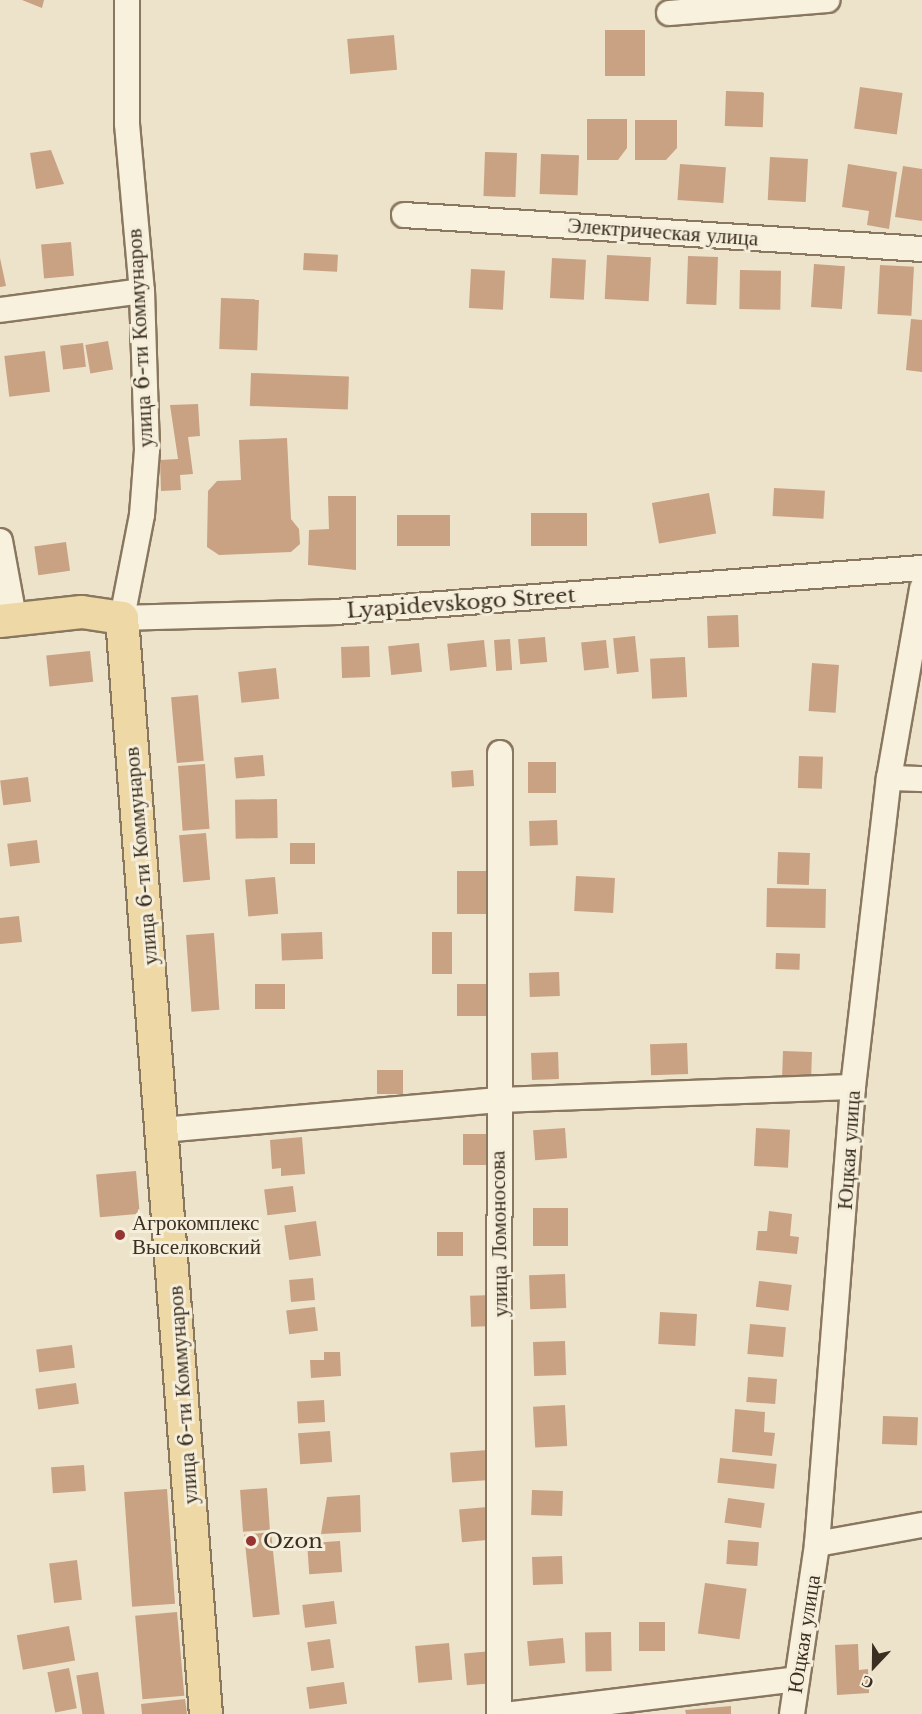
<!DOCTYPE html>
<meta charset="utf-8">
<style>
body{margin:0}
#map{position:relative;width:922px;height:1714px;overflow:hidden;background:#ede3cb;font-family:"Libre Baskerville",serif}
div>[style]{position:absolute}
.building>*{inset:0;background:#c9a183;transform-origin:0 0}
.roads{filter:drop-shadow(2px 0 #89775f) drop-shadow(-2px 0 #89775f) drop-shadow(0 2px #89775f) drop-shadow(0 -2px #89775f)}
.minor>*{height:24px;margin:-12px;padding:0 12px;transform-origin:12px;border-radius:12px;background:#f8f1de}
.major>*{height:32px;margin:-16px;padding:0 16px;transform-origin:16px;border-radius:16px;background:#edd8a6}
.dots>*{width:16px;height:16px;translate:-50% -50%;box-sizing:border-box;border:3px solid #f5eeda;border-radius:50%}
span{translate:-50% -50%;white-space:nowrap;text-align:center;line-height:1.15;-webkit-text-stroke:6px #f5eeda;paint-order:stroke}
.street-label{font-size:21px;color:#3b2e22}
.poi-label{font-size:21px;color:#3b2e22}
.left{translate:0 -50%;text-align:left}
.north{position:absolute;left:844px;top:1636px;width:60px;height:60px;-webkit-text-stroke:4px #f5eeda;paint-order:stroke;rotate:202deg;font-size:16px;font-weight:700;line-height:24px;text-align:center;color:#3b2e22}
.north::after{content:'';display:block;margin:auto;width:21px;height:27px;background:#3b2e22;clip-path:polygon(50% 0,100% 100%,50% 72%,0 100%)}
</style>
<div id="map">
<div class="building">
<div style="clip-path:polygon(22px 0,44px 0,42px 8px)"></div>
<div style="left:605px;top:30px;width:40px;height:46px"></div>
<div style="left:394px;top:35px;width:35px;height:47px;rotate:85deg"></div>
<div style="left:860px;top:87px;width:43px;height:42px;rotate:8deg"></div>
<div style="left:726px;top:91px;width:38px;height:35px;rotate:2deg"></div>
<div style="clip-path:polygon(587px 119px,627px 119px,627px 148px,618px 160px,587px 160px)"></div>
<div style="clip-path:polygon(635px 120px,677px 120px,677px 148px,666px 160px,635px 160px)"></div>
<div style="clip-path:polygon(51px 150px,64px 184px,36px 189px,30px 153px)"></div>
<div style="left:485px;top:152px;width:32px;height:44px;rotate:2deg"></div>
<div style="left:541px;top:154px;width:38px;height:40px;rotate:2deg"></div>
<div style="left:770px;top:157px;width:38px;height:43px;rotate:3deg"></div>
<div style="left:680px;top:164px;width:46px;height:36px;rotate:4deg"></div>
<div style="clip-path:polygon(848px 164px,897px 172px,889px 229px,867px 225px,869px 211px,842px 207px)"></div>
<div style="clip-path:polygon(903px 166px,922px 169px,922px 221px,895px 217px)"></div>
<div style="left:71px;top:242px;width:34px;height:30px;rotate:85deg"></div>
<div style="left:304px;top:253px;width:34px;height:17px;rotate:3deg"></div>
<div style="left:607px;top:255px;width:44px;height:44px;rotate:3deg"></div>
<div style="left:688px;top:256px;width:30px;height:48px;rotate:2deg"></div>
<div style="clip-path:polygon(0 258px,6px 286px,0 287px)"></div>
<div style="left:552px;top:258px;width:34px;height:40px;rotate:3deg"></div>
<div style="left:814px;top:264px;width:31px;height:43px;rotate:4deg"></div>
<div style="left:880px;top:265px;width:34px;height:49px;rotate:3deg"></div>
<div style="left:471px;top:269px;width:34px;height:39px;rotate:3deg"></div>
<div style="left:740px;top:270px;width:41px;height:39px;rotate:1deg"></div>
<div style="left:221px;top:298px;width:38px;height:51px;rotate:2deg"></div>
<div style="clip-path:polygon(911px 319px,922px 320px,922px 372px,906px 370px)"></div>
<div style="left:108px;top:341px;width:29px;height:23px;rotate:80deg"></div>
<div style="left:83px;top:343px;width:24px;height:23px;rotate:83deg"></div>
<div style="left:45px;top:351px;width:41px;height:41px;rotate:83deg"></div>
<div style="left:251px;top:373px;width:98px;height:33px;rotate:2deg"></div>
<div style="clip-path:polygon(198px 404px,200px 436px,188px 437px,193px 474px,180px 475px,181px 490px,161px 491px,160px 460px,178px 459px,170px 405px)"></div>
<div style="clip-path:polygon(287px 438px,291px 519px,299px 529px,300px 544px,291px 552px,219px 555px,207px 547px,208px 491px,217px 481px,241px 480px,239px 440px)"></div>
<div style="left:774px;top:488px;width:51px;height:28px;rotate:3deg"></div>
<div style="left:709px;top:493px;width:41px;height:58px;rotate:80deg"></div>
<div style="clip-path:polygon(328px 496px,356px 496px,356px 570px,308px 565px,309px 530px,329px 529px)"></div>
<div style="left:587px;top:513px;width:33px;height:56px;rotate:90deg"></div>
<div style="left:397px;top:515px;width:53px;height:31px"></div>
<div style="left:66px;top:542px;width:29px;height:32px;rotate:82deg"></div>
<div style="left:738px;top:615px;width:32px;height:31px;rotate:88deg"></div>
<div style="left:635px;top:636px;width:36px;height:22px;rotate:84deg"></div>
<div style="left:545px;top:637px;width:25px;height:27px;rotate:85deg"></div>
<div style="left:510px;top:639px;width:31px;height:16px;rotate:86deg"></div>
<div style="left:484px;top:640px;width:27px;height:37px;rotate:84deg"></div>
<div style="left:606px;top:640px;width:28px;height:25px;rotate:84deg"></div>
<div style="left:419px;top:643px;width:29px;height:31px;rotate:84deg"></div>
<div style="left:369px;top:646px;width:31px;height:28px;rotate:88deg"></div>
<div style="left:90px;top:651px;width:31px;height:44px;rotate:84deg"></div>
<div style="left:685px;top:657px;width:40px;height:35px;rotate:87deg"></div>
<div style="left:812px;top:663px;width:27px;height:48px;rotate:4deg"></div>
<div style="left:276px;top:668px;width:31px;height:38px;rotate:84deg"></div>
<div style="left:198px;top:695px;width:66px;height:27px;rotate:85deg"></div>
<div style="left:263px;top:755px;width:21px;height:29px;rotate:85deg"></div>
<div style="left:799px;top:756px;width:24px;height:32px;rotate:2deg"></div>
<div style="left:528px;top:762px;width:28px;height:31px"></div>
<div style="left:205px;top:764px;width:65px;height:27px;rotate:86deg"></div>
<div style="left:473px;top:770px;width:16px;height:22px;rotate:86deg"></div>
<div style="left:28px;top:777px;width:25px;height:28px;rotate:83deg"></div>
<div style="left:277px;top:799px;width:39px;height:42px;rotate:89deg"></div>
<div style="left:557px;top:820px;width:25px;height:28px;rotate:88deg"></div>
<div style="left:206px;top:833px;width:47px;height:27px;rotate:85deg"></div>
<div style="left:37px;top:840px;width:23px;height:30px;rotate:83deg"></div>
<div style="left:290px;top:843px;width:25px;height:21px"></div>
<div style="left:778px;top:852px;width:32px;height:32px;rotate:2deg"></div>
<div style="left:457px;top:871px;width:30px;height:43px"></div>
<div style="left:576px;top:876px;width:39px;height:35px;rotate:3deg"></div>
<div style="left:275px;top:877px;width:37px;height:30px;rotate:85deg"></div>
<div style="left:767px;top:888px;width:59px;height:39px;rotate:1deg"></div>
<div style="clip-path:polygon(19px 916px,22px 942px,0 944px,0 918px)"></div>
<div style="left:322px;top:932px;width:27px;height:41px;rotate:88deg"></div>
<div style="left:432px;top:932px;width:20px;height:42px"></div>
<div style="left:214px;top:933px;width:77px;height:28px;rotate:86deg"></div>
<div style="left:776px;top:953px;width:24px;height:16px;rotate:2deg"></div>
<div style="left:559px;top:972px;width:24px;height:30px;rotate:88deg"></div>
<div style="left:255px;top:984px;width:30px;height:25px"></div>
<div style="left:457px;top:984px;width:30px;height:32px"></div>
<div style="left:687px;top:1043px;width:31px;height:37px;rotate:88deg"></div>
<div style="left:783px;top:1051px;width:29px;height:25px;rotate:2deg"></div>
<div style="left:558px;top:1052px;width:27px;height:27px;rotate:88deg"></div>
<div style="left:377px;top:1070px;width:26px;height:24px"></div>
<div style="left:565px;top:1128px;width:30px;height:32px;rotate:86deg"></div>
<div style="left:756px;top:1128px;width:34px;height:38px;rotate:3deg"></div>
<div style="left:463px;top:1134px;width:24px;height:31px"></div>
<div style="clip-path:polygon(302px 1137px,305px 1174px,281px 1176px,281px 1168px,272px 1169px,270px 1140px)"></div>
<div style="left:136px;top:1171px;width:43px;height:40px;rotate:85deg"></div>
<div style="left:293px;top:1186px;width:26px;height:29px;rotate:83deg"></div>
<div style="left:533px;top:1208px;width:35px;height:38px"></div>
<div style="clip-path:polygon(769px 1211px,792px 1214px,790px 1236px,799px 1237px,797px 1254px,756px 1250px,758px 1231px,767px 1231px)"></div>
<div style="left:316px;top:1221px;width:35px;height:32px;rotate:82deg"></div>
<div style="left:437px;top:1232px;width:26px;height:24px"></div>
<div style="left:565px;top:1274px;width:34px;height:36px;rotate:88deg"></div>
<div style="left:313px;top:1278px;width:22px;height:24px;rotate:85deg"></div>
<div style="left:759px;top:1281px;width:33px;height:26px;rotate:7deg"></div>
<div style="left:493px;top:1295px;width:31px;height:23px;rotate:88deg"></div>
<div style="left:315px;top:1307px;width:24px;height:29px;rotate:83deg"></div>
<div style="left:660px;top:1312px;width:37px;height:32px;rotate:3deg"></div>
<div style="left:750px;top:1324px;width:36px;height:30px;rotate:5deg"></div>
<div style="left:565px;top:1341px;width:34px;height:32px;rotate:88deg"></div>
<div style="left:72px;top:1345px;width:23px;height:36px;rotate:83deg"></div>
<div style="clip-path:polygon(324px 1352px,340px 1352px,341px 1376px,311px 1378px,310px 1360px,324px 1360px)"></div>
<div style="left:748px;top:1377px;width:29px;height:25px;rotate:4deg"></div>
<div style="left:76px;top:1383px;width:21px;height:41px;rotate:82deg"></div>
<div style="left:324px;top:1400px;width:22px;height:27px;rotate:87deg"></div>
<div style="left:565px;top:1405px;width:41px;height:32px;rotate:87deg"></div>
<div style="clip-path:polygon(735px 1409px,765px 1412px,764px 1432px,775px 1433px,772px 1456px,732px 1452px)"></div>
<div style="left:883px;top:1416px;width:35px;height:28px;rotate:2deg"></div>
<div style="left:330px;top:1431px;width:31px;height:32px;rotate:86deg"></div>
<div style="left:488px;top:1450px;width:30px;height:38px;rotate:86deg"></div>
<div style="left:720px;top:1458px;width:57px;height:25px;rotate:6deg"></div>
<div style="left:84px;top:1465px;width:26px;height:33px;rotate:86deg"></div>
<div style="left:267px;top:1488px;width:42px;height:27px;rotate:86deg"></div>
<div style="left:167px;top:1489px;width:115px;height:43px;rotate:86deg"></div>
<div style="left:532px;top:1490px;width:31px;height:25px;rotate:2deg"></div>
<div style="clip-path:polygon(360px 1495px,361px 1532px,321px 1534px,327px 1497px)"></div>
<div style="left:728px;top:1498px;width:37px;height:25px;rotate:8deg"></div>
<div style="left:487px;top:1507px;width:33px;height:28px;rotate:85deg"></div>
<div style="left:271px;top:1532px;width:83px;height:27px;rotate:84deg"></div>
<div style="left:728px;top:1540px;width:31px;height:24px;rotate:4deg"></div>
<div style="left:340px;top:1541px;width:31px;height:33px;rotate:86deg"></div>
<div style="left:562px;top:1556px;width:28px;height:30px;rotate:88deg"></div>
<div style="left:77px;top:1560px;width:40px;height:28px;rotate:83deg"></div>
<div style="left:705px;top:1583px;width:42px;height:51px;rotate:8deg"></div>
<div style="left:334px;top:1601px;width:23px;height:32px;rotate:83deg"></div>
<div style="left:177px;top:1612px;width:84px;height:42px;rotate:85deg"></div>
<div style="left:665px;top:1622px;width:29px;height:26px;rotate:90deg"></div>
<div style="left:69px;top:1626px;width:35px;height:53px;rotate:80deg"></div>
<div style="left:611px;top:1632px;width:39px;height:26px;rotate:89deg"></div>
<div style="left:563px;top:1638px;width:25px;height:36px;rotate:85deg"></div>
<div style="left:330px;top:1639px;width:29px;height:23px;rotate:82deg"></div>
<div style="left:449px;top:1643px;width:37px;height:34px;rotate:85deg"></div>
<div style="clip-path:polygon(858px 1644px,859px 1670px,868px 1669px,869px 1693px,837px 1695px,835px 1645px)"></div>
<div style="left:492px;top:1651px;width:32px;height:28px;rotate:85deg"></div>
<div style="left:69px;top:1668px;width:41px;height:22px;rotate:79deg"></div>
<div style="left:98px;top:1672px;width:43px;height:22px;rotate:81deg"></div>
<div style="left:344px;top:1682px;width:22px;height:38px;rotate:82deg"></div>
<div style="clip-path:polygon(185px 1699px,187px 1714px,142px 1714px,141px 1704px)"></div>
<div style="clip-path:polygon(731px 1706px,731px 1714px,686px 1714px,685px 1710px)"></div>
</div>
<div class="roads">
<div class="minor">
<div style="left:127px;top:0;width:124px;rotate:90deg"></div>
<div style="left:127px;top:124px;width:168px;rotate:84.9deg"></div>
<div style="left:142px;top:291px;width:159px;rotate:88.2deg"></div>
<div style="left:147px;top:450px;width:65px;rotate:94.4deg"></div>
<div style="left:142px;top:515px;width:105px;rotate:101deg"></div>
<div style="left:122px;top:618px;width:213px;rotate:-1.6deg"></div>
<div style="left:335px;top:612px;width:589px;rotate:-4.29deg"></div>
<div style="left:669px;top:13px;width:159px;rotate:-4.7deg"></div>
<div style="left:404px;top:215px;width:519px;rotate:3.76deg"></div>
<div style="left:0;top:310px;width:143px;rotate:-7.6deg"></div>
<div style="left:0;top:541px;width:77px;rotate:79.6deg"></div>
<div style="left:889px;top:778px;width:33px;rotate:2deg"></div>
<div style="left:163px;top:1130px;width:336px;rotate:-5.1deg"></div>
<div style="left:498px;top:1100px;width:355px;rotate:-2.1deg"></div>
<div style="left:817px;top:1544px;width:107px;rotate:-10.3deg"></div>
<div style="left:499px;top:1714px;width:961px;rotate:-89.94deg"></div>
<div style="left:513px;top:1714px;width:286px;rotate:-7deg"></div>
<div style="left:792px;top:1714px;width:172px;rotate:-81.6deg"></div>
<div style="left:817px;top:1544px;width:458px;rotate:-85.5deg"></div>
<div style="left:853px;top:1087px;width:311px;rotate:-83.4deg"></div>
<div style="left:889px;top:778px;width:193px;rotate:-80.1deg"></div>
</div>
<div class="major">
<div style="left:0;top:621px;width:82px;rotate:-6.3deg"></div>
<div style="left:82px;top:612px;width:40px;rotate:8.5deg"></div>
<div style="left:122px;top:618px;width:1099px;rotate:85.62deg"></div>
</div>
</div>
<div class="dots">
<div style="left:120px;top:1235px;background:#953432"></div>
<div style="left:251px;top:1541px;background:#953432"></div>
</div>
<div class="street-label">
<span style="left:663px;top:232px;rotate:4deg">Электрическая улица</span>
<span style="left:140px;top:338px;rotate:-93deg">улица 6-ти Коммунаров</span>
<span style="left:461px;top:603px;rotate:-4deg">Lyapidevskogo Street</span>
<span style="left:141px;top:856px;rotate:-95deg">улица 6-ти Коммунаров</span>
<span style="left:849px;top:1150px;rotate:-86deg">Юцкая улица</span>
<span style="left:499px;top:1234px;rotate:-91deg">улица Ломоносова</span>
<span style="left:183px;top:1395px;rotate:-94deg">улица 6-ти Коммунаров</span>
<span style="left:804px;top:1634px;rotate:-81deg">Юцкая улица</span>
</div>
<div class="poi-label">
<span class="left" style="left:132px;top:1235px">Агрокомплекс<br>Выселковский</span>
<span class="left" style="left:263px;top:1541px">Ozon</span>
</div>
<div class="north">С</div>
</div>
